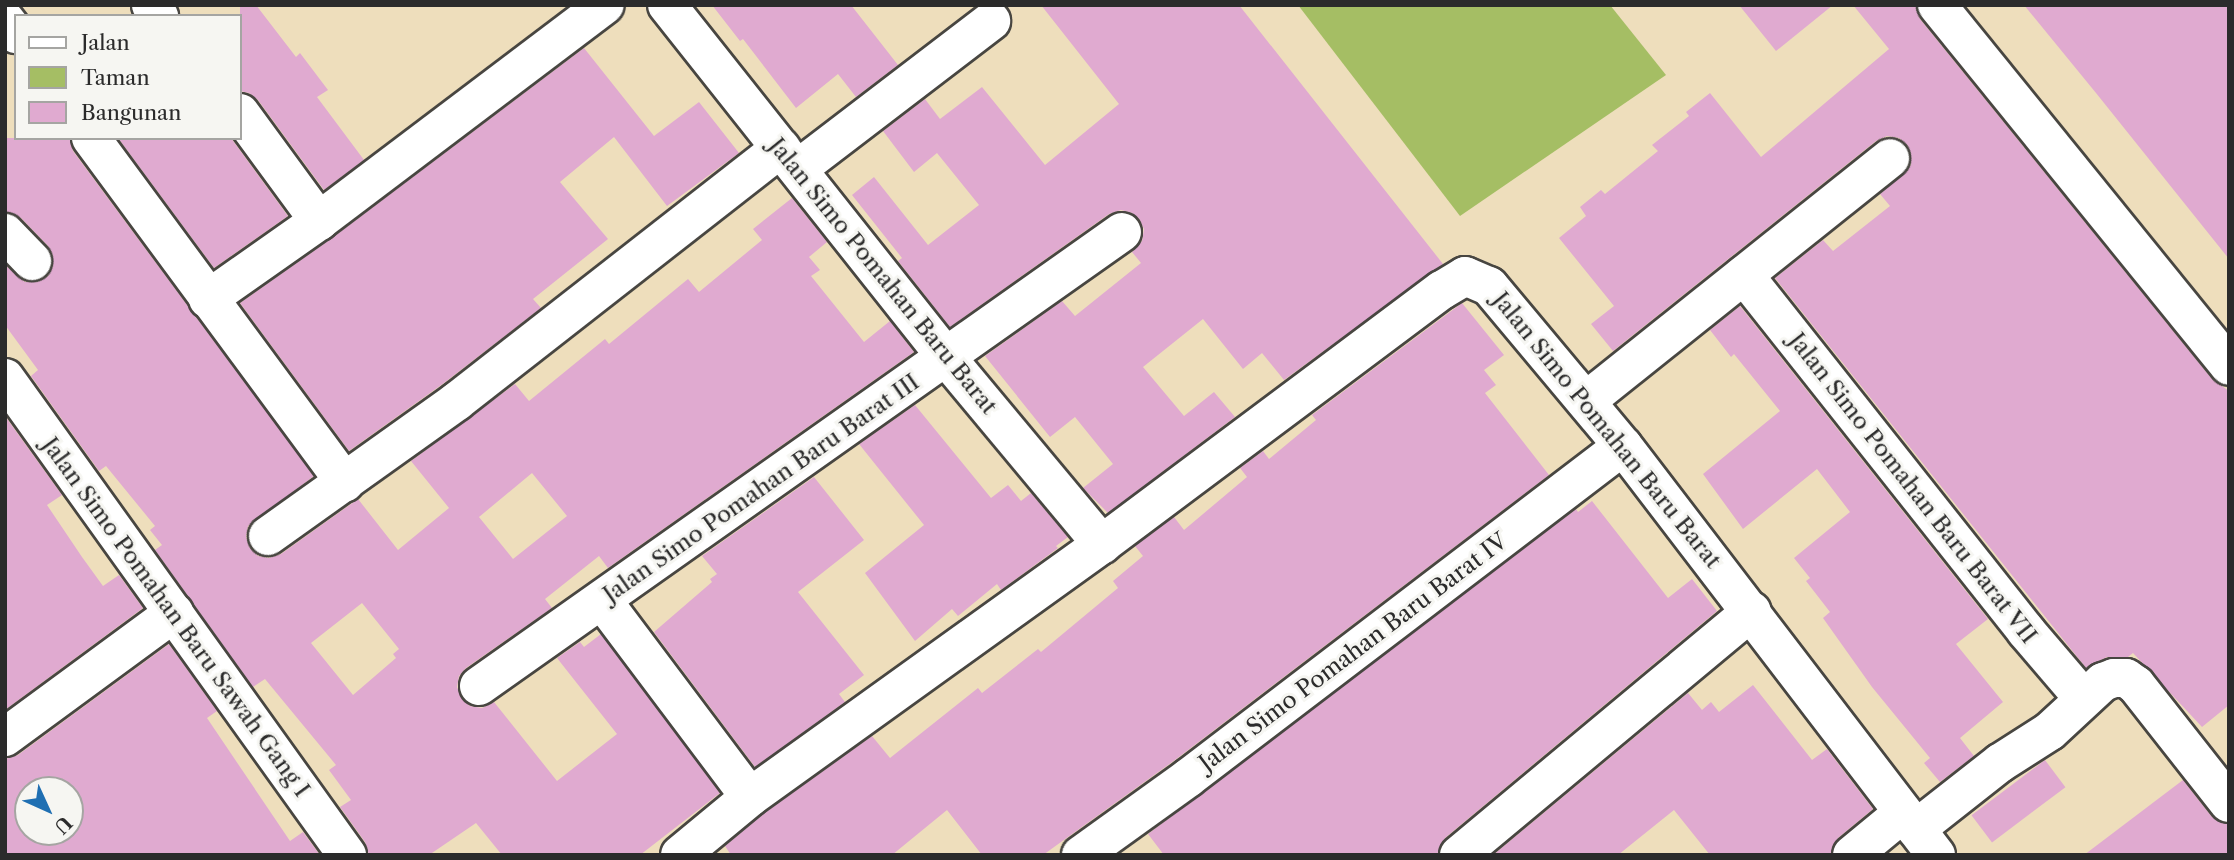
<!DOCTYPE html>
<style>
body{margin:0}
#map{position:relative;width:2234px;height:860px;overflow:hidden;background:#eedebc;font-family:"Libre Caslon Text",serif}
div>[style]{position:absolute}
.green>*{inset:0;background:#a5be64}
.building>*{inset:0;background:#e0aad0;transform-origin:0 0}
.roads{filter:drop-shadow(2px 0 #484641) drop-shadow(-2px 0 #484641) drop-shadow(0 2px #484641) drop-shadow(0 -2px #484641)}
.minor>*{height:38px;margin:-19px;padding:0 19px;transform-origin:19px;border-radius:19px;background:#fff}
span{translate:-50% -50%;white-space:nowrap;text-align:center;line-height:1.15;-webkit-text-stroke:6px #f6f6f2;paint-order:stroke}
.street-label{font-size:23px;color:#2b2b2b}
.frame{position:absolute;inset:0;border:7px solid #2b2b2b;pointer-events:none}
.legend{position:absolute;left:14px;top:14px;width:228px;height:126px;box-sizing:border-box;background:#f6f6f2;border:2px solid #a5a5a2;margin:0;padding:9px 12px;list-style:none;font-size:21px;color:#2b2b2b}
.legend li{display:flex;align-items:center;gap:14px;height:35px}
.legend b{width:35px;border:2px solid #a5a5a2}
.north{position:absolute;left:14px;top:776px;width:70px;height:70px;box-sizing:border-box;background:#f6f6f2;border:2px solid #a5a5a2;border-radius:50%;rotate:135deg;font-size:19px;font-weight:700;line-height:28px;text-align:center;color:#2b2b2b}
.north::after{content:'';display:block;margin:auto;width:24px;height:32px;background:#1f6fb2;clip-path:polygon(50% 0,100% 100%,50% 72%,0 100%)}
</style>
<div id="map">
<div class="green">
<div style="clip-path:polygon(1298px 5px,1610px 5px,1666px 75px,1460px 216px)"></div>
</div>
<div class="building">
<div style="clip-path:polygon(240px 5px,256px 5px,296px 57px,300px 53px,328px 90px,317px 97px,364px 160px,324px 190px,258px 100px,249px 93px,240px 91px)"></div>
<div style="clip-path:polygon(712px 5px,851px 5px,898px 65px,856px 97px,838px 74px,796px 108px,743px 39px,740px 41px)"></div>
<div style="clip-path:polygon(1041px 5px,1239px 5px,1443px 264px,1284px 380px,1262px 353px,1243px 369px,1203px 319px,1143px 367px,1184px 416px,1214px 392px,1235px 417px,1108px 513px,1083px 488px,1113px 464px,1075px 417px,1050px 437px,985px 356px,1062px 301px,1075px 316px,1141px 263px,1132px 252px,1142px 241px,1144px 229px,1139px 219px,1132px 213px,1121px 210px,1109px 214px,950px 327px,898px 261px,902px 258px,852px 195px,874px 177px,928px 245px,979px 205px,937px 153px,914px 172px,883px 131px,925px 99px,940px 119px,982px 87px,1045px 165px,1119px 104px)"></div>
<div style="clip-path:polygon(1739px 5px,1833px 5px,1776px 51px)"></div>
<div style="clip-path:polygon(1853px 5px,1916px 5px,1920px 19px,2212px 379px,2229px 391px,2229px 705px,2202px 727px,2133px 653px,2128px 657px,2107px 657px,2086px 668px,1775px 278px,1823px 240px,1833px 251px,1890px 206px,1880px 194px,1911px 165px,1911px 154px,1907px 145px,1899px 138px,1887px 136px,1876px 141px,1613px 351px,1591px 324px,1614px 306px,1559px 238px,1586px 216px,1580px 207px,1601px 190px,1605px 194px,1658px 151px,1652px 145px,1689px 116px,1686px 112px,1710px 93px,1761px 157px,1889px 49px)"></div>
<div style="clip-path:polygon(2024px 5px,2229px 5px,2229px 259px,2096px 93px)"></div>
<div style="clip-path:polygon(584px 48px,654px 136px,699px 102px,739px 153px,667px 206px,614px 137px,560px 182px,608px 239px,533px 299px,541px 308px,444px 383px,349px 451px,240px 303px,332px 238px)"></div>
<div style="clip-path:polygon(evenodd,5px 138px,70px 138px,73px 151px,314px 476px,248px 526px,246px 537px,250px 548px,258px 556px,269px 558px,281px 554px,358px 499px,398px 550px,449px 508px,411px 461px,515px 384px,529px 401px,605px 339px,609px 344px,688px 279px,699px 292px,762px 240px,753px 229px,792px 198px,827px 242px,809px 257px,820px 270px,811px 276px,864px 342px,890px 321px,914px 352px,608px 568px,599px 556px,545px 599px,552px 608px,466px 668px,459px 676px,457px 687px,462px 699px,470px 706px,482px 708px,494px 702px,557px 781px,617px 734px,557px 658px,580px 642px,584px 647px,601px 634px,720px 793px,640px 855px,502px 855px,476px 823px,429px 855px,369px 855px,365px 842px,340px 807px,351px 800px,329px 770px,336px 765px,265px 679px,253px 687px,155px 550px,162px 545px,150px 530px,155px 526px,106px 466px,99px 471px,31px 376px,38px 370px,5px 325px,5px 265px,25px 282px,37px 282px,48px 276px,53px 266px,53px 256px,48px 246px,21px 218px,5px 212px,5px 138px,532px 473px,567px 516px,513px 559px,479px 517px,532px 473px,5px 138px,362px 603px,399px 649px,393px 654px,396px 658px,353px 695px,311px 643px,362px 603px)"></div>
<div style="clip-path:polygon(118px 138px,231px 138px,288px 216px,214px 268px)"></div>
<div style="clip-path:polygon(1462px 303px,1504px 355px,1484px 370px,1496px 385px,1485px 393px,1549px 475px,1175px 760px,1043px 855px,982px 855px,947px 810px,892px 855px,731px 855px,725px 846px,763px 814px,872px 736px,890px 758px,978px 688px,982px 693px,1038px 649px,1041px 652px,1118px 588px,1113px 581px,1143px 556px,1135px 546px,1174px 517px,1184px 530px,1247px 477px,1240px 468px,1263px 451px,1269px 459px,1316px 420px,1312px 415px)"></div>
<div style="clip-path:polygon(1740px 306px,1988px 619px,1956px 644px,2003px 702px,1960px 738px,1974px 756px,1940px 782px,1924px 763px,1930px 758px,1872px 687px,1823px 618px,1830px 612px,1806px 581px,1810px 578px,1794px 558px,1850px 512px,1817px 469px,1743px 529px,1703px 474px,1780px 411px,1734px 354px,1731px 357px,1710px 330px)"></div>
<div style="clip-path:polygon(915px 405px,991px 498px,1008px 485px,1021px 501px,1031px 493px,1068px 537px,1056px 546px,1058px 548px,1001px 590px,997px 584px,958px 616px,952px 609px,915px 641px,865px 573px,924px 525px,859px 444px)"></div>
<div style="clip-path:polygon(5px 416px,62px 495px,47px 505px,82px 557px,103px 586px,119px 575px,143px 608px,5px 710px)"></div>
<div style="clip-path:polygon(814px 477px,864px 540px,798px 592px,864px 675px,839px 694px,845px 702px,755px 767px,654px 632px,712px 582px,710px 579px,717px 574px,702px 556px)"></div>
<div style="clip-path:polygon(1592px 501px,1668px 598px,1692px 579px,1717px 611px,1445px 838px,1438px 855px,1164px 855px,1148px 834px,1576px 509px,1578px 512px)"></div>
<div style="clip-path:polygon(evenodd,169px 644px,217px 711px,207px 718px,290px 841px,303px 832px,320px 855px,5px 855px,5px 759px,18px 755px,169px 644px,28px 790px,70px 790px,70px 832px,28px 832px,28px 790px)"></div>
<div style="clip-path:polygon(1753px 685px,1812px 760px,1827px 749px,1873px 809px,1838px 838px,1831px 855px,1710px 855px,1674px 810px,1618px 855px,1493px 855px,1688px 693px,1702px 710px,1711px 702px,1719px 712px)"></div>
<div style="left:2045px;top:760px;width:34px;height:92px;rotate:53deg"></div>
<div style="clip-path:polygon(2183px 780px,2212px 817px,2229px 824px,2229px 855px,2084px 855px)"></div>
</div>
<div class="roads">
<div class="minor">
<div style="left:151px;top:5px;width:14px;rotate:54deg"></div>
<div style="left:667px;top:5px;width:449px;rotate:51.6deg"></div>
<div style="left:946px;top:357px;width:244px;rotate:50.2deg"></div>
<div style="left:1937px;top:5px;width:464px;rotate:51deg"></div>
<div style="left:5px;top:20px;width:18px;rotate:52deg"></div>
<div style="left:240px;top:113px;width:134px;rotate:53.8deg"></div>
<div style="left:91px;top:138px;width:428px;rotate:53.6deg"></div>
<div style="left:799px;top:168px;width:242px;rotate:-37.4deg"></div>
<div style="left:5px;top:233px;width:39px;rotate:46deg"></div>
<div style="left:1744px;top:275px;width:454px;rotate:51.6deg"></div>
<div style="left:2026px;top:631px;width:89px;rotate:49.5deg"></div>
<div style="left:208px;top:299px;width:136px;rotate:-35.1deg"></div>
<div style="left:319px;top:221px;width:358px;rotate:-37.1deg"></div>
<div style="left:5px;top:378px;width:587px;rotate:54.36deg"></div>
<div style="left:1586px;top:401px;width:389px;rotate:-38.6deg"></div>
<div style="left:268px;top:536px;width:232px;rotate:-35.5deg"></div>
<div style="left:457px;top:401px;width:411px;rotate:-38deg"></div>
<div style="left:602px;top:600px;width:246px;rotate:53.1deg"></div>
<div style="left:479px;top:686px;width:787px;rotate:-35.22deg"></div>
<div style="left:5px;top:737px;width:210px;rotate:-36.3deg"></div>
<div style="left:1916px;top:829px;width:107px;rotate:-38.2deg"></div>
<div style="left:2000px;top:763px;width:59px;rotate:-32.6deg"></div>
<div style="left:2050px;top:731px;width:72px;rotate:-42.8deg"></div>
<div style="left:2103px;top:682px;width:12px;rotate:-20deg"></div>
<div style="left:2114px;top:678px;width:12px"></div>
<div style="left:2126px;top:678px;width:12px;rotate:35deg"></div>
<div style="left:2136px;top:685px;width:150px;rotate:51.8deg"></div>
<div style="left:680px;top:855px;width:91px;rotate:-39.6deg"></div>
<div style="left:750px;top:797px;width:433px;rotate:-35.7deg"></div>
<div style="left:1102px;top:544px;width:424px;rotate:-36.8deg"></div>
<div style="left:1442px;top:290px;width:27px;rotate:-31deg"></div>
<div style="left:1465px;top:276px;width:26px;rotate:23deg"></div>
<div style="left:1489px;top:286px;width:209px;rotate:50.1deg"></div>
<div style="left:1623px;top:446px;width:515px;rotate:52.57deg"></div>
<div style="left:1081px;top:855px;width:132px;rotate:-35.7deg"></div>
<div style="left:1188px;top:778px;width:547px;rotate:-37.35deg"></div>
<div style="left:1459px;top:855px;width:381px;rotate:-39.8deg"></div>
<div style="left:1852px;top:855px;width:66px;rotate:-39.5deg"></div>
</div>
</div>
<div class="street-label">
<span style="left:883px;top:276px;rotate:51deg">Jalan Simo Pomahan Baru Barat</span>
<span style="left:1607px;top:430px;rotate:51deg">Jalan Simo Pomahan Baru Barat</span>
<span style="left:761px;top:488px;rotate:-35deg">Jalan Simo Pomahan Baru Barat III</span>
<span style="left:1913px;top:488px;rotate:52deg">Jalan Simo Pomahan Baru Barat VII</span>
<span style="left:176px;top:617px;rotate:54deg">Jalan Simo Pomahan Baru Sawah Gang I</span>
<span style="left:1353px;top:652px;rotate:-37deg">Jalan Simo Pomahan Baru Barat IV</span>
</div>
<div class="frame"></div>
<ul class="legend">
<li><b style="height:9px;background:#fff"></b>Jalan</li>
<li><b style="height:19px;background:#a5be64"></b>Taman</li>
<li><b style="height:19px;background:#e0aad0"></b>Bangunan</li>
</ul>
<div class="north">U</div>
</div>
